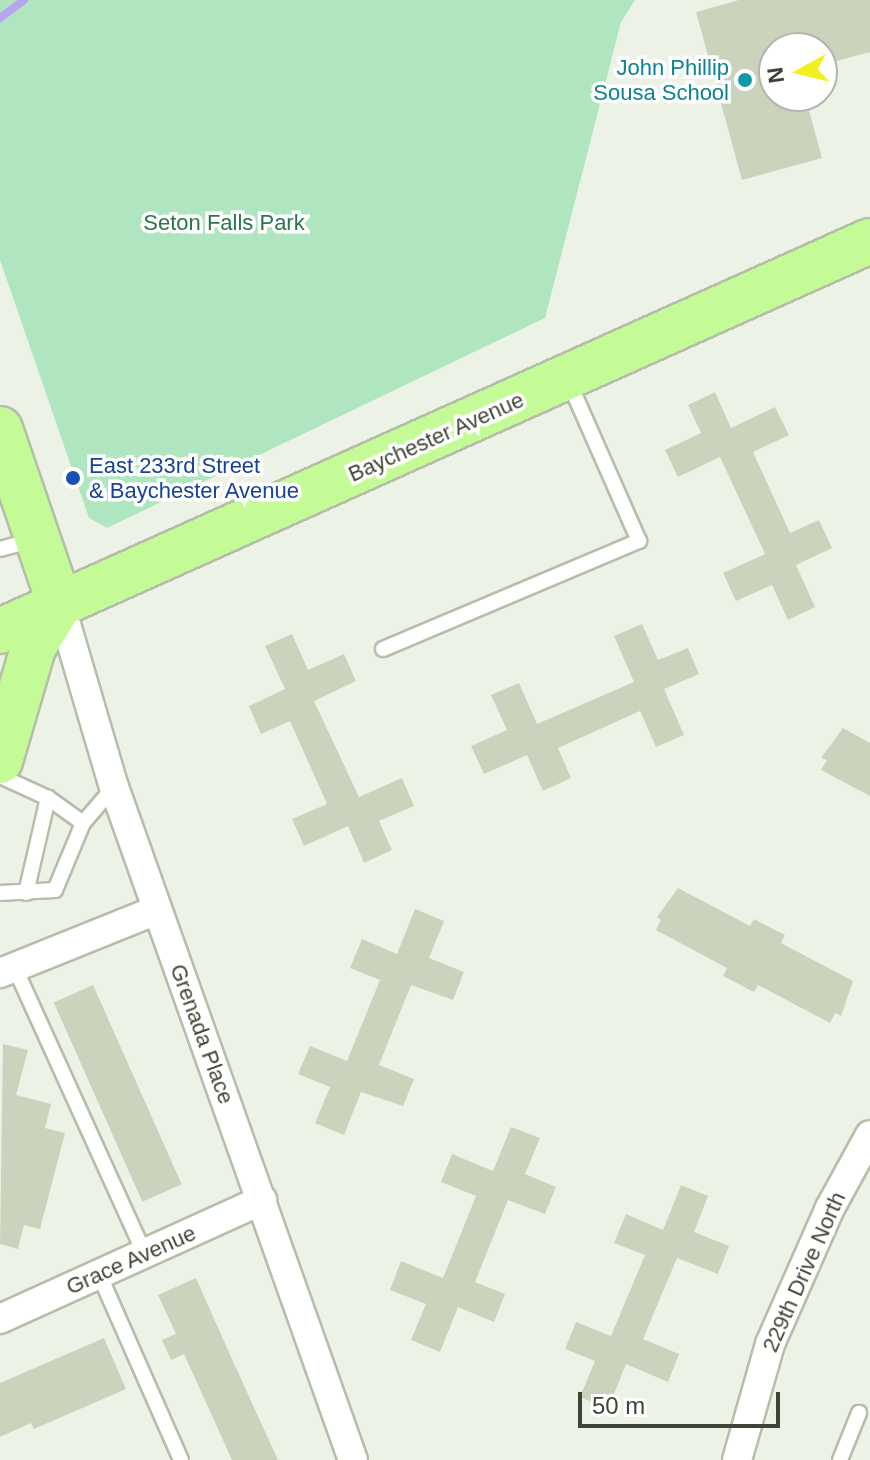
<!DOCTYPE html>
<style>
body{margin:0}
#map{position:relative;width:870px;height:1460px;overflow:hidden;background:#ecf3e6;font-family:Helvetica,sans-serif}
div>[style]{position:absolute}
.green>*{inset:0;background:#b0e6bf}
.stream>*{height:8px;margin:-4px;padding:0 4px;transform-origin:4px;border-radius:4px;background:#b6a4ee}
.building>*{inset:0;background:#cad4bc;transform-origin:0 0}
.roads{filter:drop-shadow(2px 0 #b4bea9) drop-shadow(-2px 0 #b4bea9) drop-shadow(0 2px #b4bea9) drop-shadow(0 -2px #b4bea9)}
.service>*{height:14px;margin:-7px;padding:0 7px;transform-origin:7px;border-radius:7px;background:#fff}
.minor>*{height:28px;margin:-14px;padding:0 14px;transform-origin:14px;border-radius:14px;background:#fff}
.primary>*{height:44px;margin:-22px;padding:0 22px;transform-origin:22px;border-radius:22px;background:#c5fb97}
.dots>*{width:22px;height:22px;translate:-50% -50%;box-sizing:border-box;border:4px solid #fff;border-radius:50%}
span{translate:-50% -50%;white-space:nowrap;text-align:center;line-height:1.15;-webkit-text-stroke:7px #fff;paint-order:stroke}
.culture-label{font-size:22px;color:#0d838f}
.right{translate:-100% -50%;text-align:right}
.park-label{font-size:22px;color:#2b754c}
.street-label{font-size:22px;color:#3f4536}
.transit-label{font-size:22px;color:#164399}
.left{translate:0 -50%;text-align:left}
.north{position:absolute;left:758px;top:32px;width:80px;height:80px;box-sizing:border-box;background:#fff;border:2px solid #b2b5af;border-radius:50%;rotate:262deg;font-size:22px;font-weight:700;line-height:32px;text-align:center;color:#3f4536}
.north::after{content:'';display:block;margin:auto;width:28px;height:36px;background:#f3ee1d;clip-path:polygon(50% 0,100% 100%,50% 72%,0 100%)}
.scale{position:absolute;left:578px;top:1392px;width:202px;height:36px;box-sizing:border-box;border:4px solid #3f4536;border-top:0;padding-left:10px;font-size:24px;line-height:28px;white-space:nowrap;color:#3f4536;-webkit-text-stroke:6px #fff;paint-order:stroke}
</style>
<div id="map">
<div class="green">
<div style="clip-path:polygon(0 0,635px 0,621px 22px,545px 318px,107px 528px,89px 518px,0 260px)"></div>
</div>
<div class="stream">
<div style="left:0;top:18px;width:30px;rotate:-37deg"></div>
</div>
<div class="building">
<div style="clip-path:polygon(739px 0,870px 0,870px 52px,822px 65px,822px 48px,774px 48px,774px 96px,805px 96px,822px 158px,742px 180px,696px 12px)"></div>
<div style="clip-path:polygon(715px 392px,731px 428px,775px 407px,789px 435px,753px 452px,790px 533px,819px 520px,832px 548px,796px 565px,815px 607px,788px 620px,772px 585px,736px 601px,723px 573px,765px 554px,720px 457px,678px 477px,665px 450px,701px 433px,688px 405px)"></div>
<div style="clip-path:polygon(642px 624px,658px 660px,688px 648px,699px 674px,664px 689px,684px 735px,656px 747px,640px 711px,558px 748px,571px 778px,543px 791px,527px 755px,484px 774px,471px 746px,507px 730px,491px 695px,519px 683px,537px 724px,634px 682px,614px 636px)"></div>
<div style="clip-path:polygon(292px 634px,308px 670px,344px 654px,356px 681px,314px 701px,359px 797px,402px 778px,414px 806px,379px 821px,392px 850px,364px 863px,348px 826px,304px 846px,292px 819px,327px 804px,290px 721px,261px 734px,249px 706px,285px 689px,265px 646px)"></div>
<div style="clip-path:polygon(843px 728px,870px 743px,870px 796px,821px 770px,827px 760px,821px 758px)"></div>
<div style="clip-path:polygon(678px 888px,750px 926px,754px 919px,785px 935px,781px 943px,853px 981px,841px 1016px,835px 1013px,830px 1023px,758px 985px,754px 992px,723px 976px,727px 968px,656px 930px,661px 920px,657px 917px)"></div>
<div style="clip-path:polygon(415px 909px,444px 921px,429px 958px,464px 972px,453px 1000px,411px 985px,379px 1065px,414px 1079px,403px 1106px,361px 1092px,344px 1135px,315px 1123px,330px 1087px,298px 1074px,310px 1046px,347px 1061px,380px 980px,350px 968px,362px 939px,397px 954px)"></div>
<div style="left:93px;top:985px;width:218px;height:43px;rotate:66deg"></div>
<div style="clip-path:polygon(3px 1044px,28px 1050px,16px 1095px,51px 1104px,45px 1128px,65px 1133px,40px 1229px,24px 1225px,18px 1249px,0 1244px)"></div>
<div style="clip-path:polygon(511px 1127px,540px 1138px,525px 1174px,556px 1187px,545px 1214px,508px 1200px,475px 1282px,505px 1294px,494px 1322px,458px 1307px,440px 1352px,411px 1340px,426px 1304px,390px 1290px,401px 1261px,443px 1278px,476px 1196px,441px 1182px,452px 1154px,493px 1171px)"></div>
<div style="clip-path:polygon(681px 1185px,708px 1196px,694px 1232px,729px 1246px,718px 1274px,677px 1258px,643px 1339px,679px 1354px,668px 1382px,626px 1364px,608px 1409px,580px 1397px,595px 1361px,565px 1349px,576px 1322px,611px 1336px,645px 1255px,614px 1243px,626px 1214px,663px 1230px)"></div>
<div style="clip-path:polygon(196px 1278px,231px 1357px,278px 1460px,232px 1460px,184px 1354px,171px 1360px,162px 1340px,176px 1334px,158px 1295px)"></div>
<div style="clip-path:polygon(104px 1338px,126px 1389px,34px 1429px,31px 1423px,0 1437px,0 1383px)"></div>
</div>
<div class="roads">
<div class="service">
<div style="left:0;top:549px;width:35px;rotate:-15deg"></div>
<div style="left:383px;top:649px;width:278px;rotate:-22.9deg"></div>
<div style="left:639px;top:541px;width:174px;rotate:-113.8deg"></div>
<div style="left:0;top:776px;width:53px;rotate:24.6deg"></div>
<div style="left:0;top:893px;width:55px;rotate:-3.1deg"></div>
<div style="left:55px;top:890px;width:73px;rotate:-67.3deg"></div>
<div style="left:83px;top:823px;width:48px;rotate:-49.3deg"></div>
<div style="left:26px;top:893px;width:98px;rotate:-77deg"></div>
<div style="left:48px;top:798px;width:43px;rotate:35.5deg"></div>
<div style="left:15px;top:968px;width:314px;rotate:65.6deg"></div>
<div style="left:99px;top:1274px;width:203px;rotate:66.2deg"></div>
<div style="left:840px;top:1460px;width:51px;rotate:-68deg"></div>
</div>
<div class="minor">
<div style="left:60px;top:604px;width:191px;rotate:73.6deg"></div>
<div style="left:114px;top:787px;width:714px;rotate:70.45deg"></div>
<div style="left:0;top:973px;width:169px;rotate:-21.9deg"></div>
<div style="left:0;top:1319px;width:288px;rotate:-24.4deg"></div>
<div style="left:737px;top:1460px;width:121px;rotate:-74.1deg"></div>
<div style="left:770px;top:1344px;width:149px;rotate:-66.2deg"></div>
<div style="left:830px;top:1208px;width:83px;rotate:-61.3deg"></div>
</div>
<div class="primary">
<div style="left:0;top:429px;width:185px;rotate:71.1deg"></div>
<div style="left:0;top:631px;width:953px;rotate:-24.15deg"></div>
<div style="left:0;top:761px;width:118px;rotate:-73.7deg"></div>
<div style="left:33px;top:648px;width:52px;rotate:-58.5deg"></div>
</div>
</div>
<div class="dots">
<div style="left:745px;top:80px;background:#0f9aa8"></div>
<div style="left:73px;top:478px;background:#1a4fb4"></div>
</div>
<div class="culture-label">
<span class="right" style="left:729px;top:80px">John Phillip<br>Sousa School</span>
</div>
<div class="park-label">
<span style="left:224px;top:223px">Seton Falls Park</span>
</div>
<div class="street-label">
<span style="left:436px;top:437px;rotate:-24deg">Baychester Avenue</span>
<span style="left:202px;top:1034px;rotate:70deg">Grenada Place</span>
<span style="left:131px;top:1260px;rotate:-24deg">Grace Avenue</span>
<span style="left:804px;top:1272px;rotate:-66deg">229th Drive North</span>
</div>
<div class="transit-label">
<span class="left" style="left:89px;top:478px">East 233rd Street<br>&amp; Baychester Avenue</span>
</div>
<div class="north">N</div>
<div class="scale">50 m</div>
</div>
